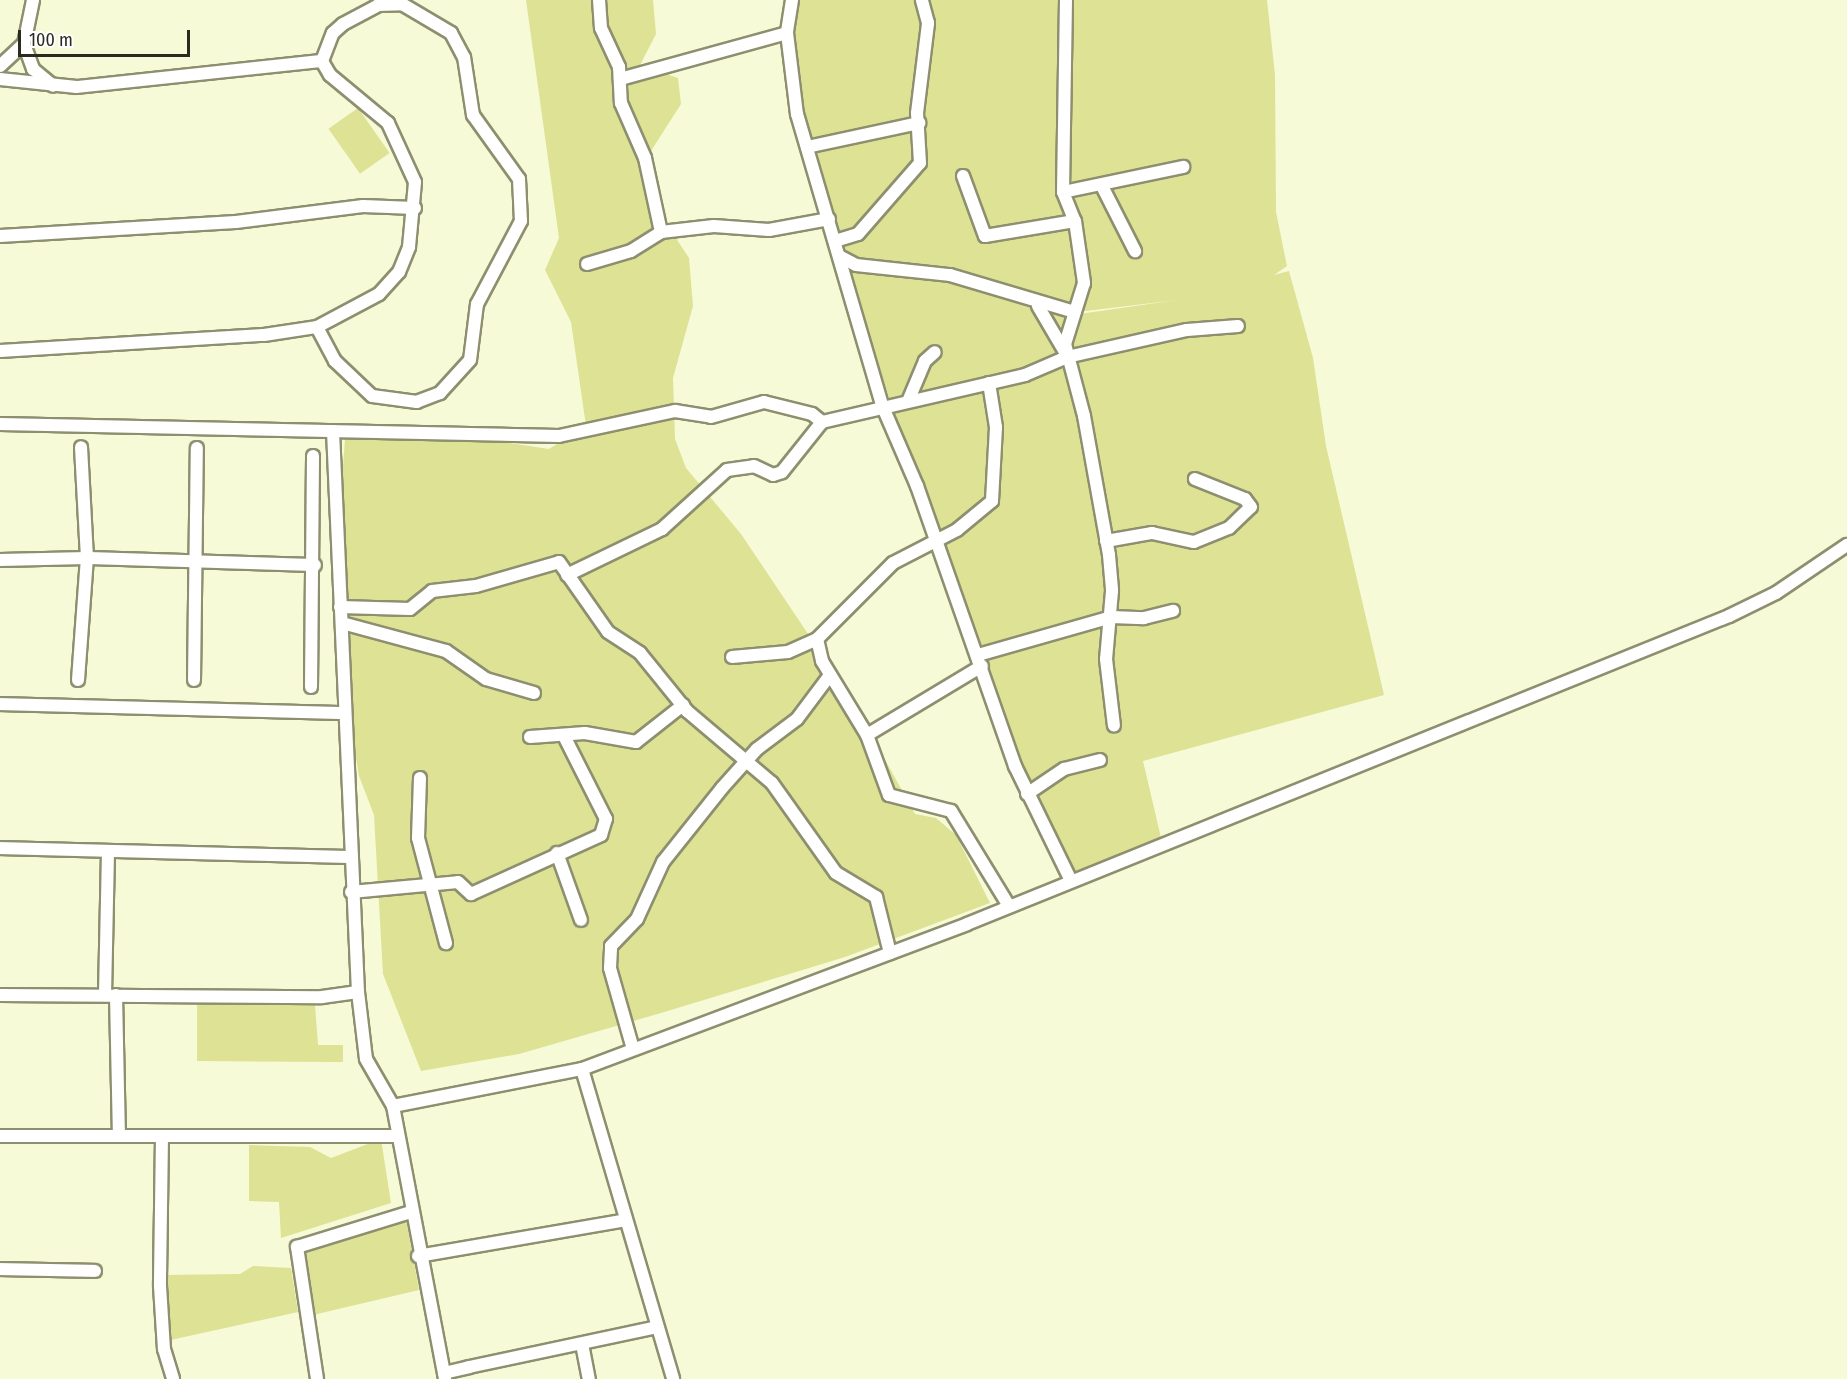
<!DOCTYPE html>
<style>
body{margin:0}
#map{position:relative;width:1847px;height:1379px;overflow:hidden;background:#f7fad7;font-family:"Fira Sans Condensed",sans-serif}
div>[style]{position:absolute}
.green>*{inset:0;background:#dde294;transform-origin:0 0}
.roads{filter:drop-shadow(2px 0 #8d8f6f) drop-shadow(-2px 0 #8d8f6f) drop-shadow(0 2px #8d8f6f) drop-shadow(0 -2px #8d8f6f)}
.minor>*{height:12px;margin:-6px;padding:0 6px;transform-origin:6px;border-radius:6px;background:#fff}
span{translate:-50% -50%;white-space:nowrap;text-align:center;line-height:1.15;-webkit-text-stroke:6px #fff;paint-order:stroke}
.scale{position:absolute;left:18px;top:30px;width:172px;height:27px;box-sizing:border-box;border:3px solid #2a2b1e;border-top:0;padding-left:8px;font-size:18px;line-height:21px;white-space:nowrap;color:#2a2b1e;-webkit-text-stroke:4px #fff;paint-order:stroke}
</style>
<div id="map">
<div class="green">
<div style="clip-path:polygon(526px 0,653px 0,656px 34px,640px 65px,678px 78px,681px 104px,651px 151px,662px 217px,689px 258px,693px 306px,673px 378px,675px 439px,686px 468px,741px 534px,851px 698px,915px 814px,936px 818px,956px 835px,990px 903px,845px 957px,661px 1013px,519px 1054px,421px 1071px,383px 974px,374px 815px,359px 776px,349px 716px,339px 521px,345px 439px,446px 433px,549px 449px,586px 426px,571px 322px,545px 270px,559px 238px)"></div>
<div style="clip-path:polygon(795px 0,1267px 0,1275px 75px,1276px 212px,1287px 266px,1274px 275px,1289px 271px,1313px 358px,1326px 446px,1384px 695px,1143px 761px,1162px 842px,1071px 876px,1022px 768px,946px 566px,845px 267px,924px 272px,1079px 314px,1177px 300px,1086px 311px,1043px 304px,943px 271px,871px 264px,842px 254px,802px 116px,791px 34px)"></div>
<div style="left:358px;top:108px;width:55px;height:36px;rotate:55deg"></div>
<div style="clip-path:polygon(197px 1004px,315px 1005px,318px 1045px,343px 1045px,343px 1062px,197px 1061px)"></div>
<div style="clip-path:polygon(381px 1139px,391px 1203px,281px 1238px,279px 1202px,249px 1201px,249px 1145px,310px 1147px,331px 1158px)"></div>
<div style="clip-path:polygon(406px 1219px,419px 1290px,313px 1315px,300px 1262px,307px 1250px)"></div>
<div style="clip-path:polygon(253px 1266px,291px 1268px,298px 1312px,166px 1341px,164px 1275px,240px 1274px)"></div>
</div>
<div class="roads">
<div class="minor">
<div style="left:599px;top:0;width:28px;rotate:86deg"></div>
<div style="left:601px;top:28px;width:43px;rotate:65.2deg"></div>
<div style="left:619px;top:67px;width:36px;rotate:87deg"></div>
<div style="left:621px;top:103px;width:60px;rotate:66.4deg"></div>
<div style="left:645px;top:158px;width:76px;rotate:77.8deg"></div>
<div style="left:792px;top:0;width:33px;rotate:99deg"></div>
<div style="left:787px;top:33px;width:82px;rotate:83deg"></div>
<div style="left:797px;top:114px;width:303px;rotate:73.7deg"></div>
<div style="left:882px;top:405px;width:88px;rotate:66.6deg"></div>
<div style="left:917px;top:486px;width:297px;rotate:70.7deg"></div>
<div style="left:1015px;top:766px;width:128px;rotate:64deg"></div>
<div style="left:1066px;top:0;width:192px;rotate:90.9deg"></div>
<div style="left:1063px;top:192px;width:31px;rotate:68deg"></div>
<div style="left:1075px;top:221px;width:63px;rotate:81.7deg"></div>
<div style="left:1084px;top:283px;width:64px;rotate:107.3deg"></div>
<div style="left:1065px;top:344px;width:74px;rotate:75.2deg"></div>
<div style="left:1084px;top:416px;width:141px;rotate:79.8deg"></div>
<div style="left:1109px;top:555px;width:36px;rotate:85deg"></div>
<div style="left:1112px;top:591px;width:68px;rotate:95deg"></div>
<div style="left:1106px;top:659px;width:67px;rotate:83.2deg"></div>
<div style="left:24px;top:44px;width:27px;rotate:70deg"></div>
<div style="left:33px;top:69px;width:26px;rotate:40deg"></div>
<div style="left:0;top:66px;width:33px;rotate:-43deg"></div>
<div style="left:24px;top:44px;width:45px;rotate:-78.4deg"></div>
<div style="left:0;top:79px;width:77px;rotate:5.9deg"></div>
<div style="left:77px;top:87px;width:246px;rotate:-6.1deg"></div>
<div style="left:620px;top:79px;width:173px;rotate:-15.4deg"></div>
<div style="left:807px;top:147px;width:115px;rotate:-12.1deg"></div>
<div style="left:963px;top:176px;width:64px;rotate:69.9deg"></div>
<div style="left:985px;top:236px;width:91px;rotate:-9.5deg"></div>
<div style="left:1103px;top:188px;width:71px;rotate:63.1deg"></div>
<div style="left:1063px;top:192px;width:123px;rotate:-11.8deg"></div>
<div style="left:0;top:236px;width:236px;rotate:-3.4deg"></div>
<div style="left:236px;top:222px;width:128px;rotate:-7.2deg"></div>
<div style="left:363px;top:206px;width:52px;rotate:2.2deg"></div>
<div style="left:835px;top:241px;width:24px;rotate:-17deg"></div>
<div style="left:858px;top:234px;width:94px;rotate:-48.9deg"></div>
<div style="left:920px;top:163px;width:50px;rotate:-93.4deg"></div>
<div style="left:917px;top:113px;width:91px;rotate:-83deg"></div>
<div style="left:928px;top:23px;width:24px;rotate:-105deg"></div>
<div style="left:839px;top:256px;width:19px;rotate:28deg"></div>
<div style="left:856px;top:265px;width:95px;rotate:6.1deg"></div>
<div style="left:950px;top:275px;width:130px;rotate:16.5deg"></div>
<div style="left:587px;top:264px;width:46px;rotate:-16.5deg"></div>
<div style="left:631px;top:251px;width:36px;rotate:-32deg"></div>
<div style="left:661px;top:232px;width:53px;rotate:-6.5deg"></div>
<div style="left:714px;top:226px;width:55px;rotate:4.2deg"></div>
<div style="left:769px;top:230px;width:61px;rotate:-10.4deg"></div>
<div style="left:1038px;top:306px;width:53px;rotate:59.6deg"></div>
<div style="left:0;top:351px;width:264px;rotate:-3.5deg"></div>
<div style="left:264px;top:335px;width:54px;rotate:-8.6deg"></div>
<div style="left:317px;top:327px;width:70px;rotate:-28deg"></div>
<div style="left:379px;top:294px;width:30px;rotate:-48deg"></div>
<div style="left:399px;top:272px;width:27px;rotate:-68deg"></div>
<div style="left:409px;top:247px;width:65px;rotate:-84.7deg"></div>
<div style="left:415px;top:182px;width:65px;rotate:-114.6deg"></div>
<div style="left:388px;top:123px;width:75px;rotate:-140.4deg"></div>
<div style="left:330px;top:75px;width:16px;rotate:-120deg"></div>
<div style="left:322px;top:61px;width:30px;rotate:-69deg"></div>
<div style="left:333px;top:33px;width:13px;rotate:-42deg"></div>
<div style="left:343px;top:24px;width:40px;rotate:-28deg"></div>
<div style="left:378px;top:5px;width:24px;rotate:-2deg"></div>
<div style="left:402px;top:4px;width:57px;rotate:30.6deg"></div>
<div style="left:451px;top:33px;width:27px;rotate:62deg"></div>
<div style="left:464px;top:57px;width:59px;rotate:81.2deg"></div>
<div style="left:473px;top:115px;width:79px;rotate:54.3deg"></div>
<div style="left:519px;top:179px;width:42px;rotate:87.3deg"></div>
<div style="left:521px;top:221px;width:94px;rotate:117.9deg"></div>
<div style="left:477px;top:304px;width:56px;rotate:97.1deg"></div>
<div style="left:470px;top:360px;width:45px;rotate:132.3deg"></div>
<div style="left:440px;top:393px;width:25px;rotate:159deg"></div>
<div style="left:417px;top:402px;width:45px;rotate:-172.4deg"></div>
<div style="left:372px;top:396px;width:51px;rotate:-136.6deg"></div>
<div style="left:335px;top:361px;width:38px;rotate:-118deg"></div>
<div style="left:989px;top:383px;width:45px;rotate:81deg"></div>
<div style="left:996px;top:427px;width:74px;rotate:93.1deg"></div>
<div style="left:992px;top:501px;width:45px;rotate:140.4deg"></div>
<div style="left:957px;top:530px;width:72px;rotate:152.7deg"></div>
<div style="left:893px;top:563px;width:107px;rotate:135deg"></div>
<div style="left:817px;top:639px;width:23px;rotate:77deg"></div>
<div style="left:822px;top:661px;width:87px;rotate:58.7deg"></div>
<div style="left:867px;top:735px;width:64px;rotate:69.9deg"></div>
<div style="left:889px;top:795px;width:64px;rotate:14.5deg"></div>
<div style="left:951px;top:811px;width:111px;rotate:58.6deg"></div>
<div style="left:909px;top:399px;width:41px;rotate:-67.2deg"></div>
<div style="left:925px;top:361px;width:13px;rotate:-42deg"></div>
<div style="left:0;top:424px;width:559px;rotate:1.23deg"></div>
<div style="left:559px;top:436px;width:119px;rotate:-12.2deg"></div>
<div style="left:675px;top:411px;width:36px;rotate:9deg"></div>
<div style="left:711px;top:417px;width:55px;rotate:-15.8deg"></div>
<div style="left:764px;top:402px;width:49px;rotate:14deg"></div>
<div style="left:812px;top:414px;width:13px;rotate:39deg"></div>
<div style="left:822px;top:422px;width:208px;rotate:-13deg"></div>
<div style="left:1025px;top:375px;width:46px;rotate:-23.2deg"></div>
<div style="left:1067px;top:357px;width:123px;rotate:-12.7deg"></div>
<div style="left:1187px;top:330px;width:51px;rotate:-4.5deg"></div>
<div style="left:333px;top:431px;width:562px;rotate:87.45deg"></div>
<div style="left:358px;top:992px;width:67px;rotate:83.2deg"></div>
<div style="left:366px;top:1059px;width:54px;rotate:60.1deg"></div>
<div style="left:393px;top:1106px;width:193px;rotate:-11.1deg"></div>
<div style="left:582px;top:1069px;width:411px;rotate:-20.6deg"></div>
<div style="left:967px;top:924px;width:822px;rotate:-22.01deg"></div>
<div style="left:1729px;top:616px;width:52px;rotate:-26.1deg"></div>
<div style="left:1776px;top:593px;width:86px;rotate:-34.1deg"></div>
<div style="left:1106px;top:541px;width:47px;rotate:-9.9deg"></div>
<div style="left:1152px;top:533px;width:43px;rotate:12.1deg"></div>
<div style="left:1194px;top:542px;width:38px;rotate:-22deg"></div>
<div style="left:1229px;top:528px;width:30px;rotate:-44deg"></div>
<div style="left:1251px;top:507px;width:10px;rotate:-127deg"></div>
<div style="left:1245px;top:499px;width:54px;rotate:-158.2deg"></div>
<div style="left:0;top:560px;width:87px;rotate:-1.3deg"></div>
<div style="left:87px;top:558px;width:111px;rotate:-93.1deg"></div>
<div style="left:567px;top:575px;width:106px;rotate:-25.8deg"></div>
<div style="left:662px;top:529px;width:88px;rotate:-42.2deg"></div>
<div style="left:727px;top:470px;width:27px;rotate:-8deg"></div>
<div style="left:754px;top:466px;width:21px;rotate:25deg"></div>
<div style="left:773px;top:475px;width:9px;rotate:-18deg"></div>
<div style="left:782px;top:472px;width:64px;rotate:-51.3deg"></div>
<div style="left:340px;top:607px;width:70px;rotate:1.6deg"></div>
<div style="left:410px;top:609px;width:28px;rotate:-39deg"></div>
<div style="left:432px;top:591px;width:44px;rotate:-6.5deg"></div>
<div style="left:476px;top:586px;width:86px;rotate:-16.1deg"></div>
<div style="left:559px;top:562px;width:85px;rotate:55deg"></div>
<div style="left:608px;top:632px;width:38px;rotate:33deg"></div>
<div style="left:640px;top:653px;width:75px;rotate:51deg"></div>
<div style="left:687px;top:711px;width:111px;rotate:40.3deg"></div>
<div style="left:772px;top:783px;width:110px;rotate:54.6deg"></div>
<div style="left:836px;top:873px;width:47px;rotate:31deg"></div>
<div style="left:876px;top:897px;width:58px;rotate:76deg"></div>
<div style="left:342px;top:623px;width:108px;rotate:15.1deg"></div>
<div style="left:446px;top:651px;width:49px;rotate:35deg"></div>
<div style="left:486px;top:679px;width:50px;rotate:16.3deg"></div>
<div style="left:978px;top:655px;width:138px;rotate:-15.9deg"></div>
<div style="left:1111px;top:617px;width:33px;rotate:2deg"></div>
<div style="left:1144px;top:618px;width:30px;rotate:-14deg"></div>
<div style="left:732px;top:657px;width:56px;rotate:-5.1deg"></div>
<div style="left:788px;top:652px;width:32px;rotate:-24deg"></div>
<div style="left:78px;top:680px;width:122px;rotate:-85.8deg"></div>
<div style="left:87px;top:558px;width:228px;rotate:1.8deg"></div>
<div style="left:194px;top:680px;width:232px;rotate:-89.3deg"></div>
<div style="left:311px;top:687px;width:231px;rotate:-89.5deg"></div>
<div style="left:0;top:704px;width:343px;rotate:1.5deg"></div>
<div style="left:867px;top:735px;width:134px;rotate:-31deg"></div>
<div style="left:530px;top:737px;width:55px;rotate:-4.2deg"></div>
<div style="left:585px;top:733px;width:52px;rotate:10deg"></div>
<div style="left:636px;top:742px;width:60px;rotate:-38.2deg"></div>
<div style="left:420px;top:778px;width:60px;rotate:91.9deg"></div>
<div style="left:418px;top:838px;width:109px;rotate:75.1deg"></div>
<div style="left:1027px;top:794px;width:45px;rotate:-34deg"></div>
<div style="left:1064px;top:769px;width:37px;rotate:-14deg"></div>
<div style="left:0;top:848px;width:352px;rotate:1.5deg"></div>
<div style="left:557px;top:853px;width:71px;rotate:70.3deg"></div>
<div style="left:351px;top:892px;width:107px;rotate:-5.3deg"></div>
<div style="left:458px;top:882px;width:18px;rotate:43deg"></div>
<div style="left:471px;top:894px;width:143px;rotate:-24.4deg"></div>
<div style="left:601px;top:835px;width:17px;rotate:-73deg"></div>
<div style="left:606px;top:819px;width:93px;rotate:-116.8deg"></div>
<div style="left:0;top:995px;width:322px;rotate:0.4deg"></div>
<div style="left:322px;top:997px;width:36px;rotate:-8deg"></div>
<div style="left:105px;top:995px;width:143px;rotate:-88.8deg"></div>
<div style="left:116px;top:995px;width:140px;rotate:88.8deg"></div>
<div style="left:633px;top:1049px;width:84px;rotate:-105.9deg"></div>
<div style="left:610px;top:968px;width:22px;rotate:-87deg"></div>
<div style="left:611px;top:946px;width:37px;rotate:-46deg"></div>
<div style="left:637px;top:919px;width:63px;rotate:-65.5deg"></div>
<div style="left:663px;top:862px;width:95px;rotate:-51.4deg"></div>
<div style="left:722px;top:788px;width:52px;rotate:-48.1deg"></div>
<div style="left:757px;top:749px;width:50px;rotate:-36.9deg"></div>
<div style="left:797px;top:719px;width:55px;rotate:-53.1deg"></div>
<div style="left:582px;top:1069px;width:323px;rotate:73.6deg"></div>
<div style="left:393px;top:1106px;width:272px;rotate:79.2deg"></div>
<div style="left:0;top:1136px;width:397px"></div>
<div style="left:162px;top:1136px;width:150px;rotate:90.8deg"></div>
<div style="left:160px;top:1286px;width:63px;rotate:86.4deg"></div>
<div style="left:164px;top:1349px;width:31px;rotate:73deg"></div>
<div style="left:418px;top:1256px;width:211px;rotate:-9.8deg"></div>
<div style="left:0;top:1269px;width:95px;rotate:1.2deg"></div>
<div style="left:582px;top:1344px;width:36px;rotate:79deg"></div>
<div style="left:317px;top:1379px;width:134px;rotate:-98.6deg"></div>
<div style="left:297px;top:1247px;width:119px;rotate:-17.1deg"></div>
<div style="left:445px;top:1379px;width:6px;rotate:-99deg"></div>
<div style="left:444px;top:1373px;width:26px;rotate:-13deg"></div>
<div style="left:469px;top:1367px;width:192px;rotate:-12deg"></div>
</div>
</div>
<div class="scale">100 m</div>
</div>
